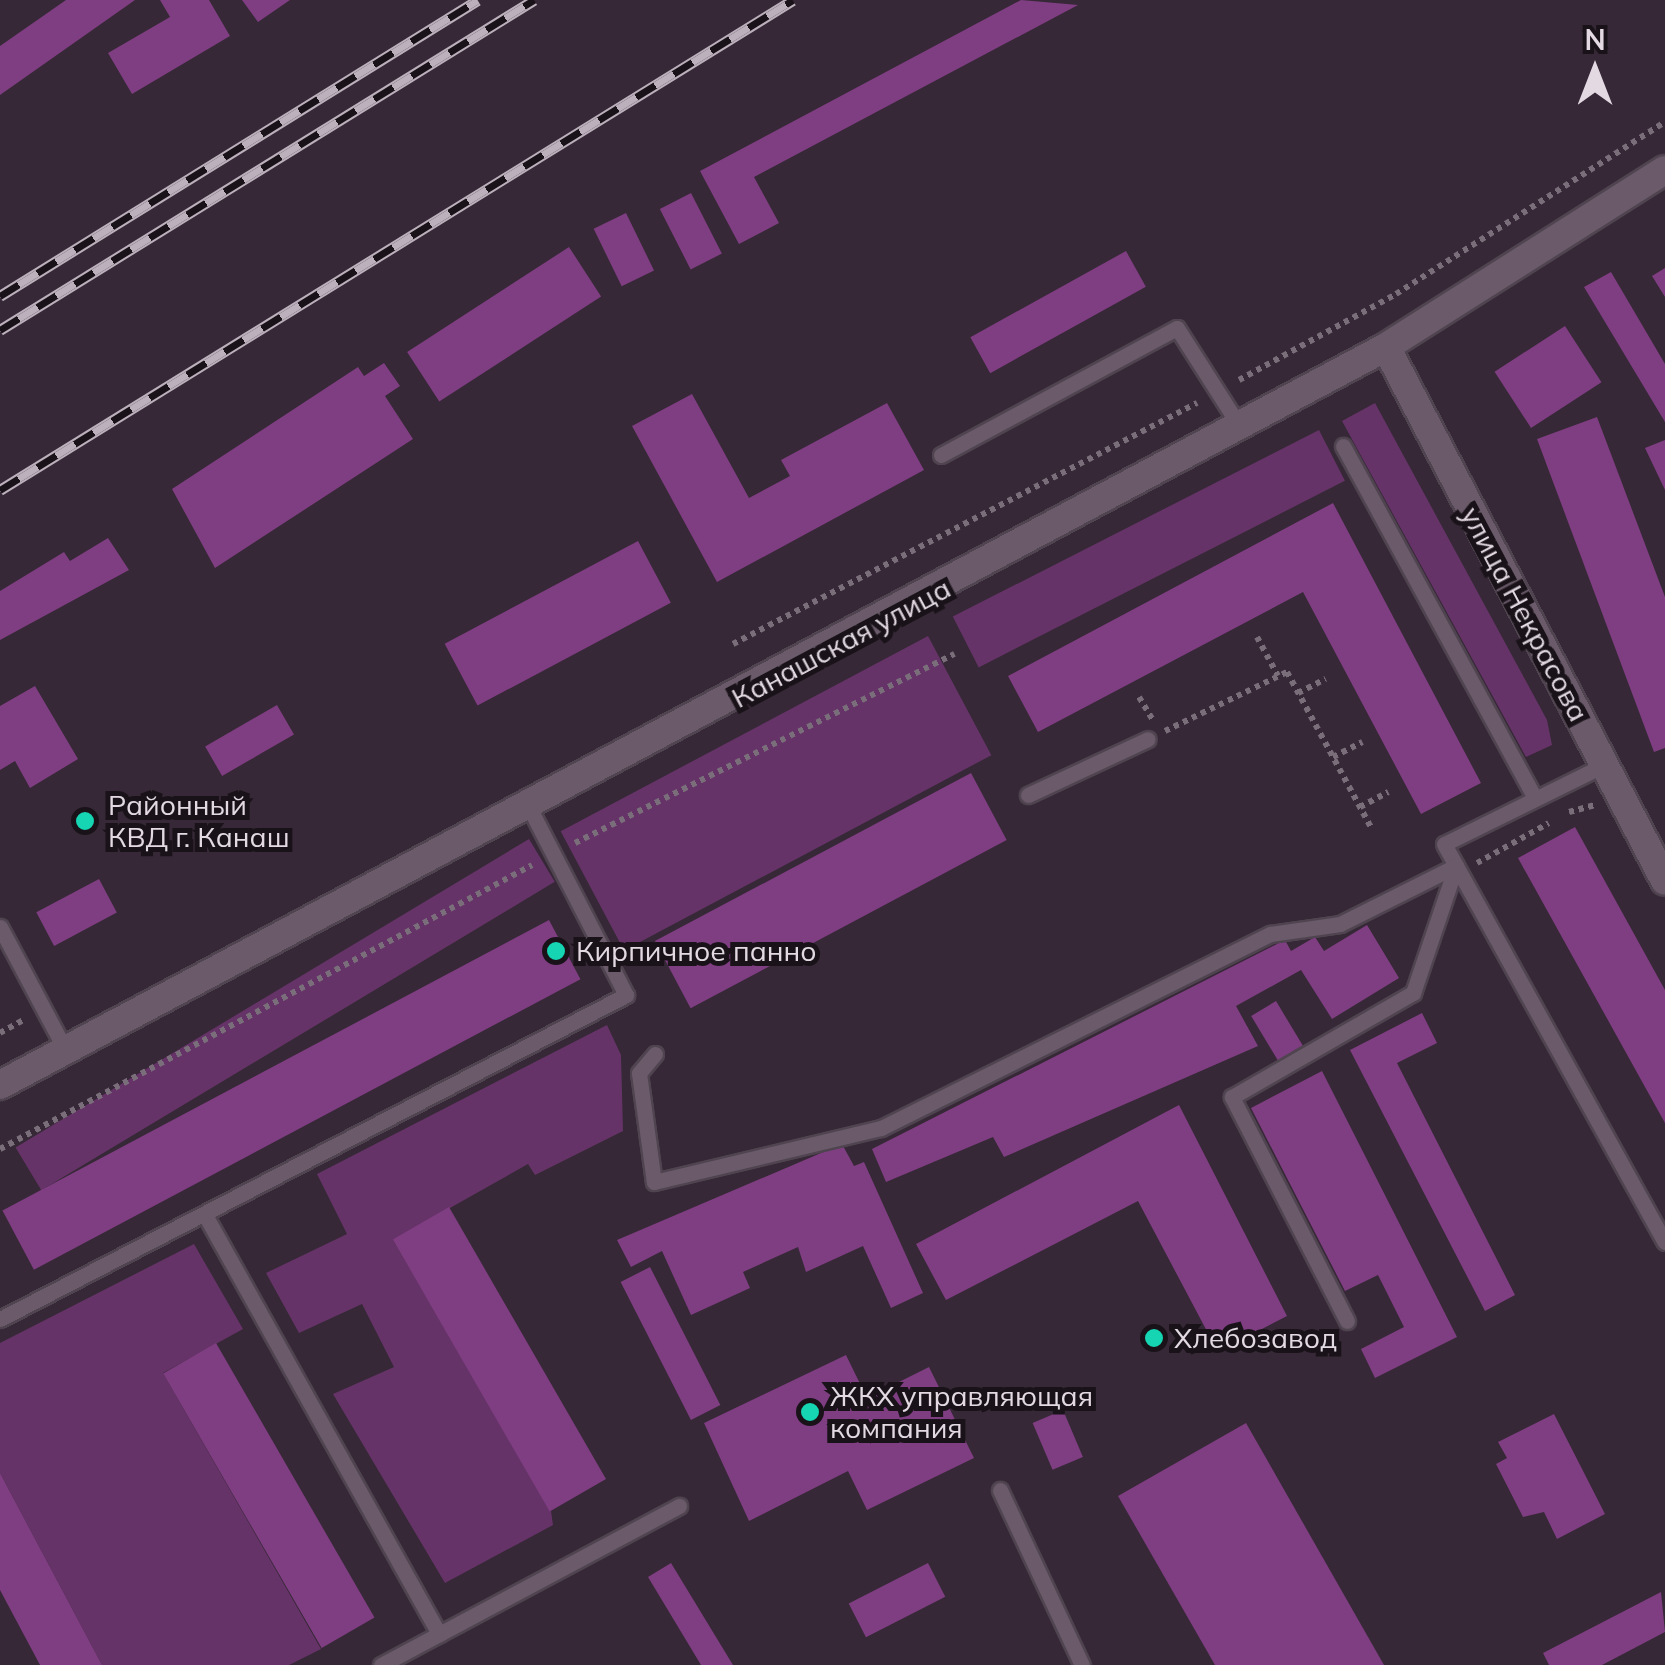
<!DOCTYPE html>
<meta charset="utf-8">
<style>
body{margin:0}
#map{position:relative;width:1665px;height:1665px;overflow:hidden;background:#362836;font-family:Mulish,sans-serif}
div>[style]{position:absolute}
.green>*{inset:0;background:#653368;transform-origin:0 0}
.building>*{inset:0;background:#7f3d82;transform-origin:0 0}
.path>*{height:6px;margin-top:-3px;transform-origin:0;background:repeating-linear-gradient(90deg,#7a6e7a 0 5px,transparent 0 10px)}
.roads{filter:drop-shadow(2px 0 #504450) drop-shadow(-2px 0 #504450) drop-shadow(0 2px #504450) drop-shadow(0 -2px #504450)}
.service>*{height:15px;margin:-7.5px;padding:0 7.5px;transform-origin:7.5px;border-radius:7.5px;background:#6a5a6a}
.tertiary>*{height:28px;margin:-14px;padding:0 14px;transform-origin:14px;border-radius:14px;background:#6a5a6a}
.rail>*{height:11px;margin-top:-5.5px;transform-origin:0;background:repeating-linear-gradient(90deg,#191319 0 22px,#bbb0bb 0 44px);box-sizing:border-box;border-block:2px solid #bbb0bb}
.dots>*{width:28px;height:28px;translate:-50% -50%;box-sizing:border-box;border:5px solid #191319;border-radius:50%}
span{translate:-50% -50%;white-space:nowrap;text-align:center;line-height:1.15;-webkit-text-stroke:10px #191319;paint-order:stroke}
.street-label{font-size:28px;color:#e3d9e3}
.poi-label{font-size:28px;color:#e3d9e3}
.left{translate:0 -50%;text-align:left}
.north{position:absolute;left:1545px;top:20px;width:100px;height:100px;-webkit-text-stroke:8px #191319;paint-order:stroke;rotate:0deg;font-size:28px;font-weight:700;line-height:40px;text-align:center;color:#e3d9e3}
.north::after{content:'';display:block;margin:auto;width:35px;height:45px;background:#e3d9e3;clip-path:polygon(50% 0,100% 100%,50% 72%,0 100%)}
</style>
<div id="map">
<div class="green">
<div style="clip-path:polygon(1375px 403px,1547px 720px,1552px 745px,1526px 757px,1342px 421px)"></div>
<div style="left:1319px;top:430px;width:57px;height:411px;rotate:63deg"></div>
<div style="left:928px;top:636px;width:135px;height:416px;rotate:62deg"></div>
<div style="left:529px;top:839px;width:50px;height:599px;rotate:59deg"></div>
<div style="clip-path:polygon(607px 1025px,621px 1055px,623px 1131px,535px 1175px,528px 1164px,393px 1240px,551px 1511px,553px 1525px,445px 1583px,333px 1394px,394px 1367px,362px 1304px,299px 1333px,266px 1273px,347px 1234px,317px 1174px)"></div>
<div style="clip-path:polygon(194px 1244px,243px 1329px,163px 1373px,321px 1649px,289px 1665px,102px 1665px,0 1473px,0 1343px)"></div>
</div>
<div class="building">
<div style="clip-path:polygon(66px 0,135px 0,0 95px,0 46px)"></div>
<div style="clip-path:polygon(160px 0,209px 0,230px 36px,132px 94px,108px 53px,170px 17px)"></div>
<div style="clip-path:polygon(242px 0,290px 0,258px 22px)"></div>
<div style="clip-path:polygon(1021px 0,1078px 5px,754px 177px,779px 223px,739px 244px,700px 171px)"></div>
<div style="left:691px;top:193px;width:68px;height:35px;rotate:63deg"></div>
<div style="left:626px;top:213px;width:64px;height:36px;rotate:64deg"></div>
<div style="left:569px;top:247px;width:59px;height:193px;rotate:57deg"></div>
<div style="left:1126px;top:251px;width:41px;height:178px;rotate:61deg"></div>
<div style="clip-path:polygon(1665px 268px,1665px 297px,1652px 276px)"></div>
<div style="clip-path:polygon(1611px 272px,1665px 364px,1665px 422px,1584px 287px)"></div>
<div style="left:1565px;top:326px;width:67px;height:84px;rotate:57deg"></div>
<div style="clip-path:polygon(384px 363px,400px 386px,385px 396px,413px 439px,215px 568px,172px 489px,358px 367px,364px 376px)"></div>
<div style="clip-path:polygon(692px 394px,749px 498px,790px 476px,781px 460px,887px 403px,924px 470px,717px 582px,632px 426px)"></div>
<div style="clip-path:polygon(1597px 417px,1665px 597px,1665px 748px,1654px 752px,1537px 439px)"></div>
<div style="clip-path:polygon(1665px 440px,1665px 490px,1645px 448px)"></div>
<div style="clip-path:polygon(1333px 503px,1481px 783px,1421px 814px,1303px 592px,1038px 732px,1008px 676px)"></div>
<div style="clip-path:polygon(108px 538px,129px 570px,0 640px,0 591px,64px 552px,70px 561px)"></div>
<div style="left:638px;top:541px;width:70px;height:219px;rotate:62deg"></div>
<div style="clip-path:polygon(35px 686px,78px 759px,30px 788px,15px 761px,0 770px,0 706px)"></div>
<div style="left:277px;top:705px;width:34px;height:83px;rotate:60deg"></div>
<div style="left:971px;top:773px;width:76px;height:358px;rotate:62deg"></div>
<div style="clip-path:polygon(1575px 827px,1665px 990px,1665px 1123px,1518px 858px)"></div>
<div style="left:99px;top:879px;width:38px;height:71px;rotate:62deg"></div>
<div style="left:549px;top:920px;width:67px;height:619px;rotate:62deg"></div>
<div style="clip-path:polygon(1367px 925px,1399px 978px,1332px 1019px,1301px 970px,1236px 1006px,1258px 1046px,1004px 1157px,993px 1137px,886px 1182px,872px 1149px,1285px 940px,1291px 951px,1315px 937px,1324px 951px)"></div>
<div style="left:1276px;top:1001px;width:52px;height:29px;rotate:59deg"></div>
<div style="clip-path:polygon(1422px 1013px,1437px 1043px,1397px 1063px,1515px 1295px,1485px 1311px,1350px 1050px)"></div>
<div style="clip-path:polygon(1322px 1071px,1457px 1337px,1375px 1378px,1361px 1349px,1404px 1327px,1378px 1275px,1345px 1291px,1251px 1108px)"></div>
<div style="clip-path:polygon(1179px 1105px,1287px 1316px,1218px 1352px,1138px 1201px,946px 1300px,916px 1244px)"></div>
<div style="clip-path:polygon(842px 1144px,854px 1166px,864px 1162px,923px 1293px,891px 1308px,863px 1246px,806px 1272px,798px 1247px,743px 1272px,750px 1288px,691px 1315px,662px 1251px,631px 1267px,617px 1240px)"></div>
<div style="left:449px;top:1207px;width:314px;height:65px;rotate:60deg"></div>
<div style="left:650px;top:1267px;width:155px;height:33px;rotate:63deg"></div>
<div style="left:216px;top:1343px;width:317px;height:61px;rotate:60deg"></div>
<div style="clip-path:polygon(846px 1355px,867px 1398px,929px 1367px,974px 1458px,867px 1510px,848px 1471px,749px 1521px,704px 1423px)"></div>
<div style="left:1063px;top:1410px;width:51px;height:33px;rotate:67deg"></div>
<div style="clip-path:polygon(1554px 1414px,1605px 1514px,1557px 1539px,1544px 1512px,1523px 1517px,1496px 1464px,1507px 1458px,1498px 1442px)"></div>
<div style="clip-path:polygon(1246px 1423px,1384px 1665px,1215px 1665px,1118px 1496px)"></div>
<div style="clip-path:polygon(0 1473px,102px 1665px,40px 1665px,0 1590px)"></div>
<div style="clip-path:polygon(671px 1563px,733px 1665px,701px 1665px,648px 1577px)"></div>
<div style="left:928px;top:1563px;width:38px;height:89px;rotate:63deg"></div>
<div style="clip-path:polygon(1661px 1592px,1665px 1632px,1602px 1665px,1549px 1665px,1543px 1653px)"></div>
</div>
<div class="path">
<div style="left:1239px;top:380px;width:179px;rotate:-28.7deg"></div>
<div style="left:1396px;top:294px;width:319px;rotate:-32.6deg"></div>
<div style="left:1257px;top:637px;width:44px;rotate:61.7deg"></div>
<div style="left:733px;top:644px;width:523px;rotate:-27.45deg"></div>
<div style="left:1298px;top:693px;width:31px;rotate:-27deg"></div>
<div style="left:1139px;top:697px;width:26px;rotate:59deg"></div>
<div style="left:1165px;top:731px;width:136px;rotate:-25.8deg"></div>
<div style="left:1287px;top:672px;width:179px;rotate:61.6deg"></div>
<div style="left:1333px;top:757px;width:33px;rotate:-27deg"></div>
<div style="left:1360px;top:807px;width:32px;rotate:-28deg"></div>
<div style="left:1569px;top:812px;width:27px;rotate:-15deg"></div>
<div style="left:575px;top:843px;width:424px;rotate:-26.5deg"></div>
<div style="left:1477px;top:863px;width:82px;rotate:-29.1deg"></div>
<div style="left:0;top:1033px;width:29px;rotate:-29deg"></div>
<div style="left:0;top:1149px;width:603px;rotate:-28.09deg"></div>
</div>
<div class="roads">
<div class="service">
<div style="left:1343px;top:446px;width:400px;rotate:61.4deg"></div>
<div style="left:941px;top:455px;width:268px;rotate:-28.3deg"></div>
<div style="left:1177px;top:328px;width:117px;rotate:57.5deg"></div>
<div style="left:1604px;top:765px;width:178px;rotate:153.7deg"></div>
<div style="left:1444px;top:844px;width:455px;rotate:61deg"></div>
<div style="left:1028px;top:795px;width:132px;rotate:-25deg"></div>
<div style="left:0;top:927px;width:140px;rotate:62deg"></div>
<div style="left:655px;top:1054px;width:25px;rotate:130deg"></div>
<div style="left:639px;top:1073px;width:110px;rotate:82.2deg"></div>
<div style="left:654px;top:1182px;width:233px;rotate:-13.4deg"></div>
<div style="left:881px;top:1128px;width:435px;rotate:-26.5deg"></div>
<div style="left:1270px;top:934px;width:71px;rotate:-8.1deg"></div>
<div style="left:1340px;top:924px;width:130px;rotate:-26.6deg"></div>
<div style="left:205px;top:1215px;width:480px;rotate:60.8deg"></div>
<div style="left:0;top:1319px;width:705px;rotate:-27.36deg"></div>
<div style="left:626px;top:995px;width:209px;rotate:-117.3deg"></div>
<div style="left:1347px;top:1321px;width:252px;rotate:-117.2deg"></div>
<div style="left:1232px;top:1097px;width:209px;rotate:-29.9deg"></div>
<div style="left:1413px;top:993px;width:134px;rotate:-71.3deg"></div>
<div style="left:1000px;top:1490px;width:193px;rotate:64.9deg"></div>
<div style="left:381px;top:1665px;width:338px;rotate:-28.1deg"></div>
</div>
<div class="tertiary">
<div style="left:1386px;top:347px;width:602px;rotate:62.41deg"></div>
<div style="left:0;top:1085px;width:1570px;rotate:-28.03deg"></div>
<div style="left:1386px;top:347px;width:330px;rotate:-32.4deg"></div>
</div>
</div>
<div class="rail">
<div style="left:0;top:296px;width:562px;rotate:-31.77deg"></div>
<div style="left:0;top:330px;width:628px;rotate:-31.72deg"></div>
<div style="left:0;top:490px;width:932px;rotate:-31.71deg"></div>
</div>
<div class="dots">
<div style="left:85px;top:821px;background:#15d5b3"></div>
<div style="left:556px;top:951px;background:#15d5b3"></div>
<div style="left:1154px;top:1338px;background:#15d5b3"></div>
<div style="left:810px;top:1412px;background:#15d5b3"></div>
</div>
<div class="street-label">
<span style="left:1525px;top:614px;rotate:62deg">улица Некрасова</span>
<span style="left:841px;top:643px;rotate:-28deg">Канашская улица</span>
</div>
<div class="poi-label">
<span class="left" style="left:108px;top:821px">Районный<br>КВД г. Канаш</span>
<span class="left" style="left:576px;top:951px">Кирпичное панно</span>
<span class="left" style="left:1174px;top:1338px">Хлебозавод</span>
<span class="left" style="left:830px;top:1412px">ЖКХ управляющая<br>компания</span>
</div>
<div class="north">N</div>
</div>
